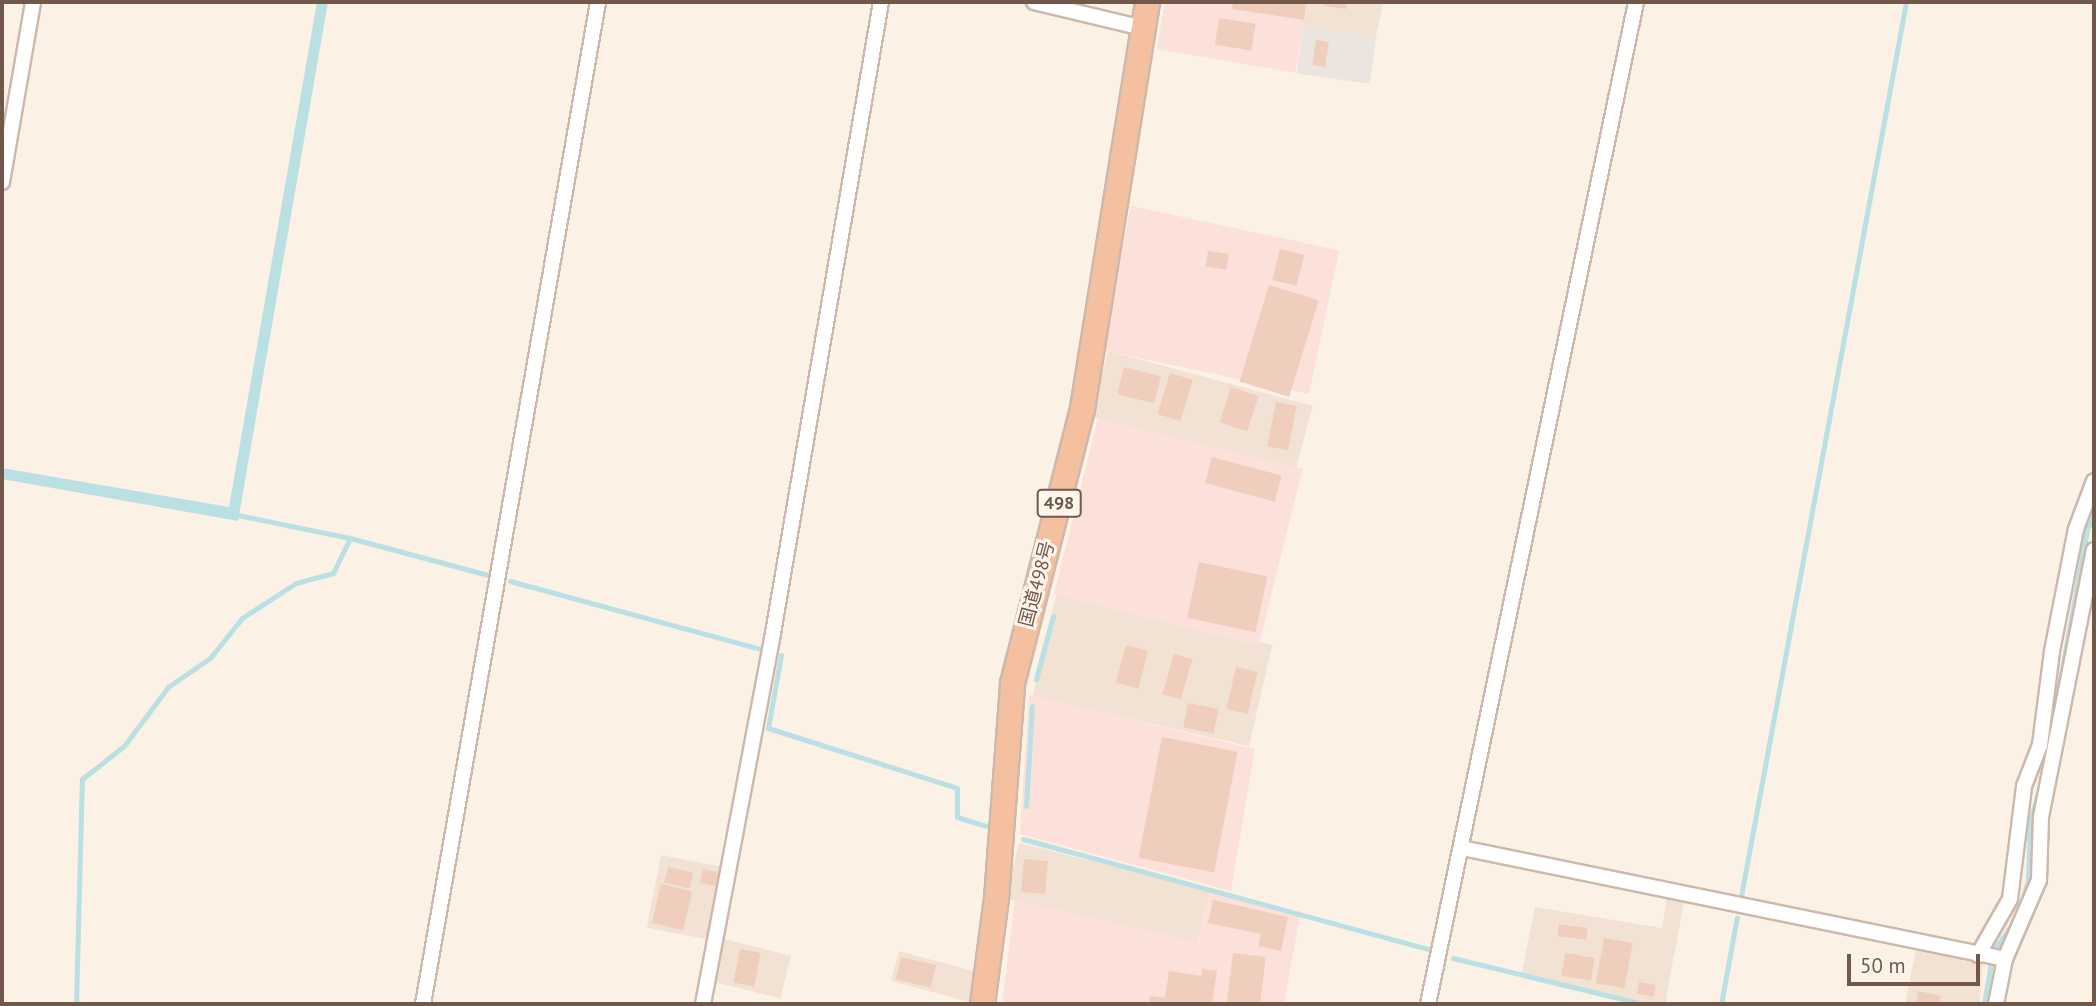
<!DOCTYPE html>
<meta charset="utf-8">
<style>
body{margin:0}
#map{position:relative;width:2096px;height:1006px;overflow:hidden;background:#fbf1e5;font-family:"PT Sans","Noto Sans JP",sans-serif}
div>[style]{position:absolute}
.residential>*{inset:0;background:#f2e2d3;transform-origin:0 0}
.commercial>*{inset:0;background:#fbe1d9;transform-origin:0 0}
.industrial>*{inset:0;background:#ebe4df;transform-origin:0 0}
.water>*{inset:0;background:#bae0e4}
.stream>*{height:5px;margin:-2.5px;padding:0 2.5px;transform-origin:2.5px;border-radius:2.5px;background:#bae0e4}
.building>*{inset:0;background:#efcebe;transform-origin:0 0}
.roads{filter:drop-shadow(2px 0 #ccb8ac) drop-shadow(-2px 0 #ccb8ac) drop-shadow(0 2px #ccb8ac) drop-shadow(0 -2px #ccb8ac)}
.minor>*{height:14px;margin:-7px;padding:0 7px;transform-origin:7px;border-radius:7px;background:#fff}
.trunk>*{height:23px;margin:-11.5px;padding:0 11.5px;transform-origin:11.5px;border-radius:11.5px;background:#f4c09f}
span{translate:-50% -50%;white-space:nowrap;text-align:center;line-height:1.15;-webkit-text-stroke:6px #fef5eb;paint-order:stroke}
.shield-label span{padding:2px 5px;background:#fef5eb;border:2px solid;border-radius:5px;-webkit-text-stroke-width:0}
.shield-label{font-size:18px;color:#72574b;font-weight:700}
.street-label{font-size:19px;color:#72574b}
.frame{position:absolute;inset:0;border:4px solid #72574b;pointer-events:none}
.scale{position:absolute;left:1847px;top:954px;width:133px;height:32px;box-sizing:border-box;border:4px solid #72574b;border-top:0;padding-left:9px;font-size:21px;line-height:24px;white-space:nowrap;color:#72574b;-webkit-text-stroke:5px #fef5eb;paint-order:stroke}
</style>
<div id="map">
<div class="residential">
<div style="clip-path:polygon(1308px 2px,1383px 2px,1376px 37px,1303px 27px)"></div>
<div style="left:1108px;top:351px;width:212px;height:68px;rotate:15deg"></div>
<div style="left:1056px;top:595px;width:222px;height:104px;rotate:13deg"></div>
<div style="left:1019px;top:843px;width:197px;height:57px;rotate:14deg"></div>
<div style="left:661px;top:855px;width:64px;height:74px;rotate:11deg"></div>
<div style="clip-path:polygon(1667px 897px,1684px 902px,1665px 1004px,1635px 1004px,1521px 977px,1535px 907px,1662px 928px)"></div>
<div style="left:724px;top:939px;width:69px;height:44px;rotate:14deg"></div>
<div style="clip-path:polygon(1918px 940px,1984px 951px,1979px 1004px,1905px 1004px)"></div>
<div style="left:899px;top:951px;width:81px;height:31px;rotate:15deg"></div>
</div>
<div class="commercial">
<div style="clip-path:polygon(1165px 2px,1308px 2px,1295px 73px,1157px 49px)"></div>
<div style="left:1131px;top:206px;width:213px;height:147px;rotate:12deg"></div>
<div style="left:1098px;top:418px;width:211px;height:182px;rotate:14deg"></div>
<div style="clip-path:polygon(1029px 695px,1255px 749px,1231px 891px,1020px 834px)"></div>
<div style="clip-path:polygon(1210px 892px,1300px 915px,1284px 1004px,1002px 1004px,1015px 900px,1198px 942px)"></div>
</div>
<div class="industrial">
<div style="left:1303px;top:27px;width:74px;height:47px;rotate:8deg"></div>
</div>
<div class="water">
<div style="clip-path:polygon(317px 2px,328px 2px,238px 521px,2px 479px,2px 468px,229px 507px)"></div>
</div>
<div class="stream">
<div style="left:233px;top:514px;width:119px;rotate:11.6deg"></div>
<div style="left:350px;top:538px;width:143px;rotate:15deg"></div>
<div style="left:510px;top:581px;width:259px;rotate:15.2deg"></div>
<div style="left:781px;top:655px;width:74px;rotate:100.1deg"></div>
<div style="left:768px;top:728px;width:198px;rotate:17.6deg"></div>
<div style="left:957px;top:788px;width:29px;rotate:90deg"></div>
<div style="left:957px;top:817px;width:30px;rotate:17deg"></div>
<div style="left:1036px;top:679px;width:65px;rotate:-74.9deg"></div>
<div style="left:2051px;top:730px;width:204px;rotate:-79.8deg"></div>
<div style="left:2087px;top:529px;width:15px;rotate:-62deg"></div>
<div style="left:1026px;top:806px;width:100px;rotate:-86.6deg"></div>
<div style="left:1023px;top:839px;width:423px;rotate:15.2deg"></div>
<div style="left:1741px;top:896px;width:909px;rotate:-79.54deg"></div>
<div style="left:2021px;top:905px;width:25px;rotate:-74deg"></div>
<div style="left:2028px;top:881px;width:59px;rotate:-88.1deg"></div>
<div style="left:2030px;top:822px;width:50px;rotate:-74.8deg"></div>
<div style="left:1453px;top:958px;width:195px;rotate:13.6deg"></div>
<div style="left:76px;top:1004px;width:225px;rotate:-88.5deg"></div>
<div style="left:82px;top:779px;width:53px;rotate:-38.2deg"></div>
<div style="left:124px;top:746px;width:74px;rotate:-53.3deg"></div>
<div style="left:168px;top:687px;width:51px;rotate:-34.6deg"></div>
<div style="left:210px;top:658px;width:51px;rotate:-51.3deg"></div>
<div style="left:242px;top:618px;width:64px;rotate:-32.9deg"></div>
<div style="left:296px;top:583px;width:38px;rotate:-15deg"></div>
<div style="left:333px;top:573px;width:39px;rotate:-64deg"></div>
<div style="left:1721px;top:1004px;width:88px;rotate:-79.6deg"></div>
<div style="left:1984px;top:1004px;width:54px;rotate:-80.4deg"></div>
<div style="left:1993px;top:951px;width:37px;rotate:-54deg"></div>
</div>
<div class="building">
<div style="clip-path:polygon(1233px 2px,1307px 2px,1304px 20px,1232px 9px)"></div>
<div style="clip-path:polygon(1325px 2px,1347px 2px,1346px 9px,1324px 6px)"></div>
<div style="left:1219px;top:18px;width:37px;height:27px;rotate:9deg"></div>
<div style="left:1316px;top:40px;width:13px;height:25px;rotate:9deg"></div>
<div style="left:1280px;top:249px;width:25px;height:32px;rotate:14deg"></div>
<div style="left:1208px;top:251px;width:21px;height:16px;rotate:8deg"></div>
<div style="left:1269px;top:285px;width:52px;height:101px;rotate:17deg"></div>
<div style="left:1124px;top:367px;width:38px;height:28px;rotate:14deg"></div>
<div style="left:1170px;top:373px;width:24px;height:43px;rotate:17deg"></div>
<div style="left:1231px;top:387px;width:29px;height:37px;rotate:18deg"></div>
<div style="left:1276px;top:402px;width:21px;height:45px;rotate:11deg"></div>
<div style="left:1212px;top:457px;width:72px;height:27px;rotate:15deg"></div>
<div style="left:1199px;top:562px;width:70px;height:57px;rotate:12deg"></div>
<div style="left:1126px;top:645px;width:23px;height:39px;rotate:15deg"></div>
<div style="left:1174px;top:654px;width:19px;height:42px;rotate:16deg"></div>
<div style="left:1236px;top:667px;width:22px;height:43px;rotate:13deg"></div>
<div style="left:1188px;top:703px;width:31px;height:25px;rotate:11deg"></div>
<div style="left:1162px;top:737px;width:77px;height:123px;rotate:11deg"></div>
<div style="left:1024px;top:859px;width:24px;height:33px;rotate:5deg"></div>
<div style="left:668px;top:867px;width:26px;height:16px;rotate:13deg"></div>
<div style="left:703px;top:869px;width:17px;height:14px;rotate:13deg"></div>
<div style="left:661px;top:884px;width:32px;height:40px;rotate:13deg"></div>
<div style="clip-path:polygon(1213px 900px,1288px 917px,1281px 951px,1258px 946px,1261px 934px,1208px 923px)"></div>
<div style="left:1559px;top:924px;width:29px;height:12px;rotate:8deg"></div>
<div style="left:1604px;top:938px;width:29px;height:46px;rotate:10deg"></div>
<div style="left:740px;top:949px;width:21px;height:34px;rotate:11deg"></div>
<div style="left:1233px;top:953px;width:33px;height:51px;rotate:7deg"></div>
<div style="left:1565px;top:953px;width:30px;height:23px;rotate:9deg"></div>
<div style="left:901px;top:957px;width:36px;height:23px;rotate:13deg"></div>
<div style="clip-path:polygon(1202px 969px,1217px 971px,1212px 1004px,1149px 1004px,1150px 996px,1165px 998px,1169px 971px,1202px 976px)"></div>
<div style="left:1639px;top:982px;width:17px;height:12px;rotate:10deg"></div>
<div style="clip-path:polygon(1918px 991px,1941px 996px,1939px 1004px,1916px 1004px)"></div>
</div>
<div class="roads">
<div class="minor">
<div style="left:1034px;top:2px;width:112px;rotate:13.4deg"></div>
<div style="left:2px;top:182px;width:183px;rotate:-80.2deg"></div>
<div style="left:1462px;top:848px;width:554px;rotate:11.55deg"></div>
<div style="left:1978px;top:955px;width:64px;rotate:-60.3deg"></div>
<div style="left:2010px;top:899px;width:114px;rotate:-82.9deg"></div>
<div style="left:2024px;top:786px;width:44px;rotate:-68.7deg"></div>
<div style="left:2040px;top:745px;width:95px;rotate:-82.7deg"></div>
<div style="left:2052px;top:651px;width:124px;rotate:-78.9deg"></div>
<div style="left:2076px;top:529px;width:51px;rotate:-69.4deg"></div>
<div style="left:423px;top:1004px;width:1017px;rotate:-80.09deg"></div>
<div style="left:703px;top:1004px;width:371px;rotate:-79.3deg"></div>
<div style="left:772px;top:639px;width:646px;rotate:-80.29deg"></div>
<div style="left:1428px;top:1004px;width:1023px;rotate:-78.27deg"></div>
<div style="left:1996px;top:1004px;width:46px;rotate:-78.7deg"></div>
<div style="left:2005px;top:959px;width:86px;rotate:-66.7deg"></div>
<div style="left:2039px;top:880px;width:63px;rotate:-88.2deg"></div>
<div style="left:2041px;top:817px;width:272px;rotate:-78.8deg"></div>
</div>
<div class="trunk">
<div style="left:982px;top:1004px;width:107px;rotate:-82.5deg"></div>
<div style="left:996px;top:898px;width:216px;rotate:-85.7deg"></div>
<div style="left:1012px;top:683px;width:284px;rotate:-75.7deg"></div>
<div style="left:1082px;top:408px;width:411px;rotate:-80.9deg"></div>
</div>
</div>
<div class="shield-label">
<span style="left:1059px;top:503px">498</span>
</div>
<div class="street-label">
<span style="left:1037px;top:584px;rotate:-75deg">国道498号</span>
</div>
<div class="frame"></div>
<div class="scale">50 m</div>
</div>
